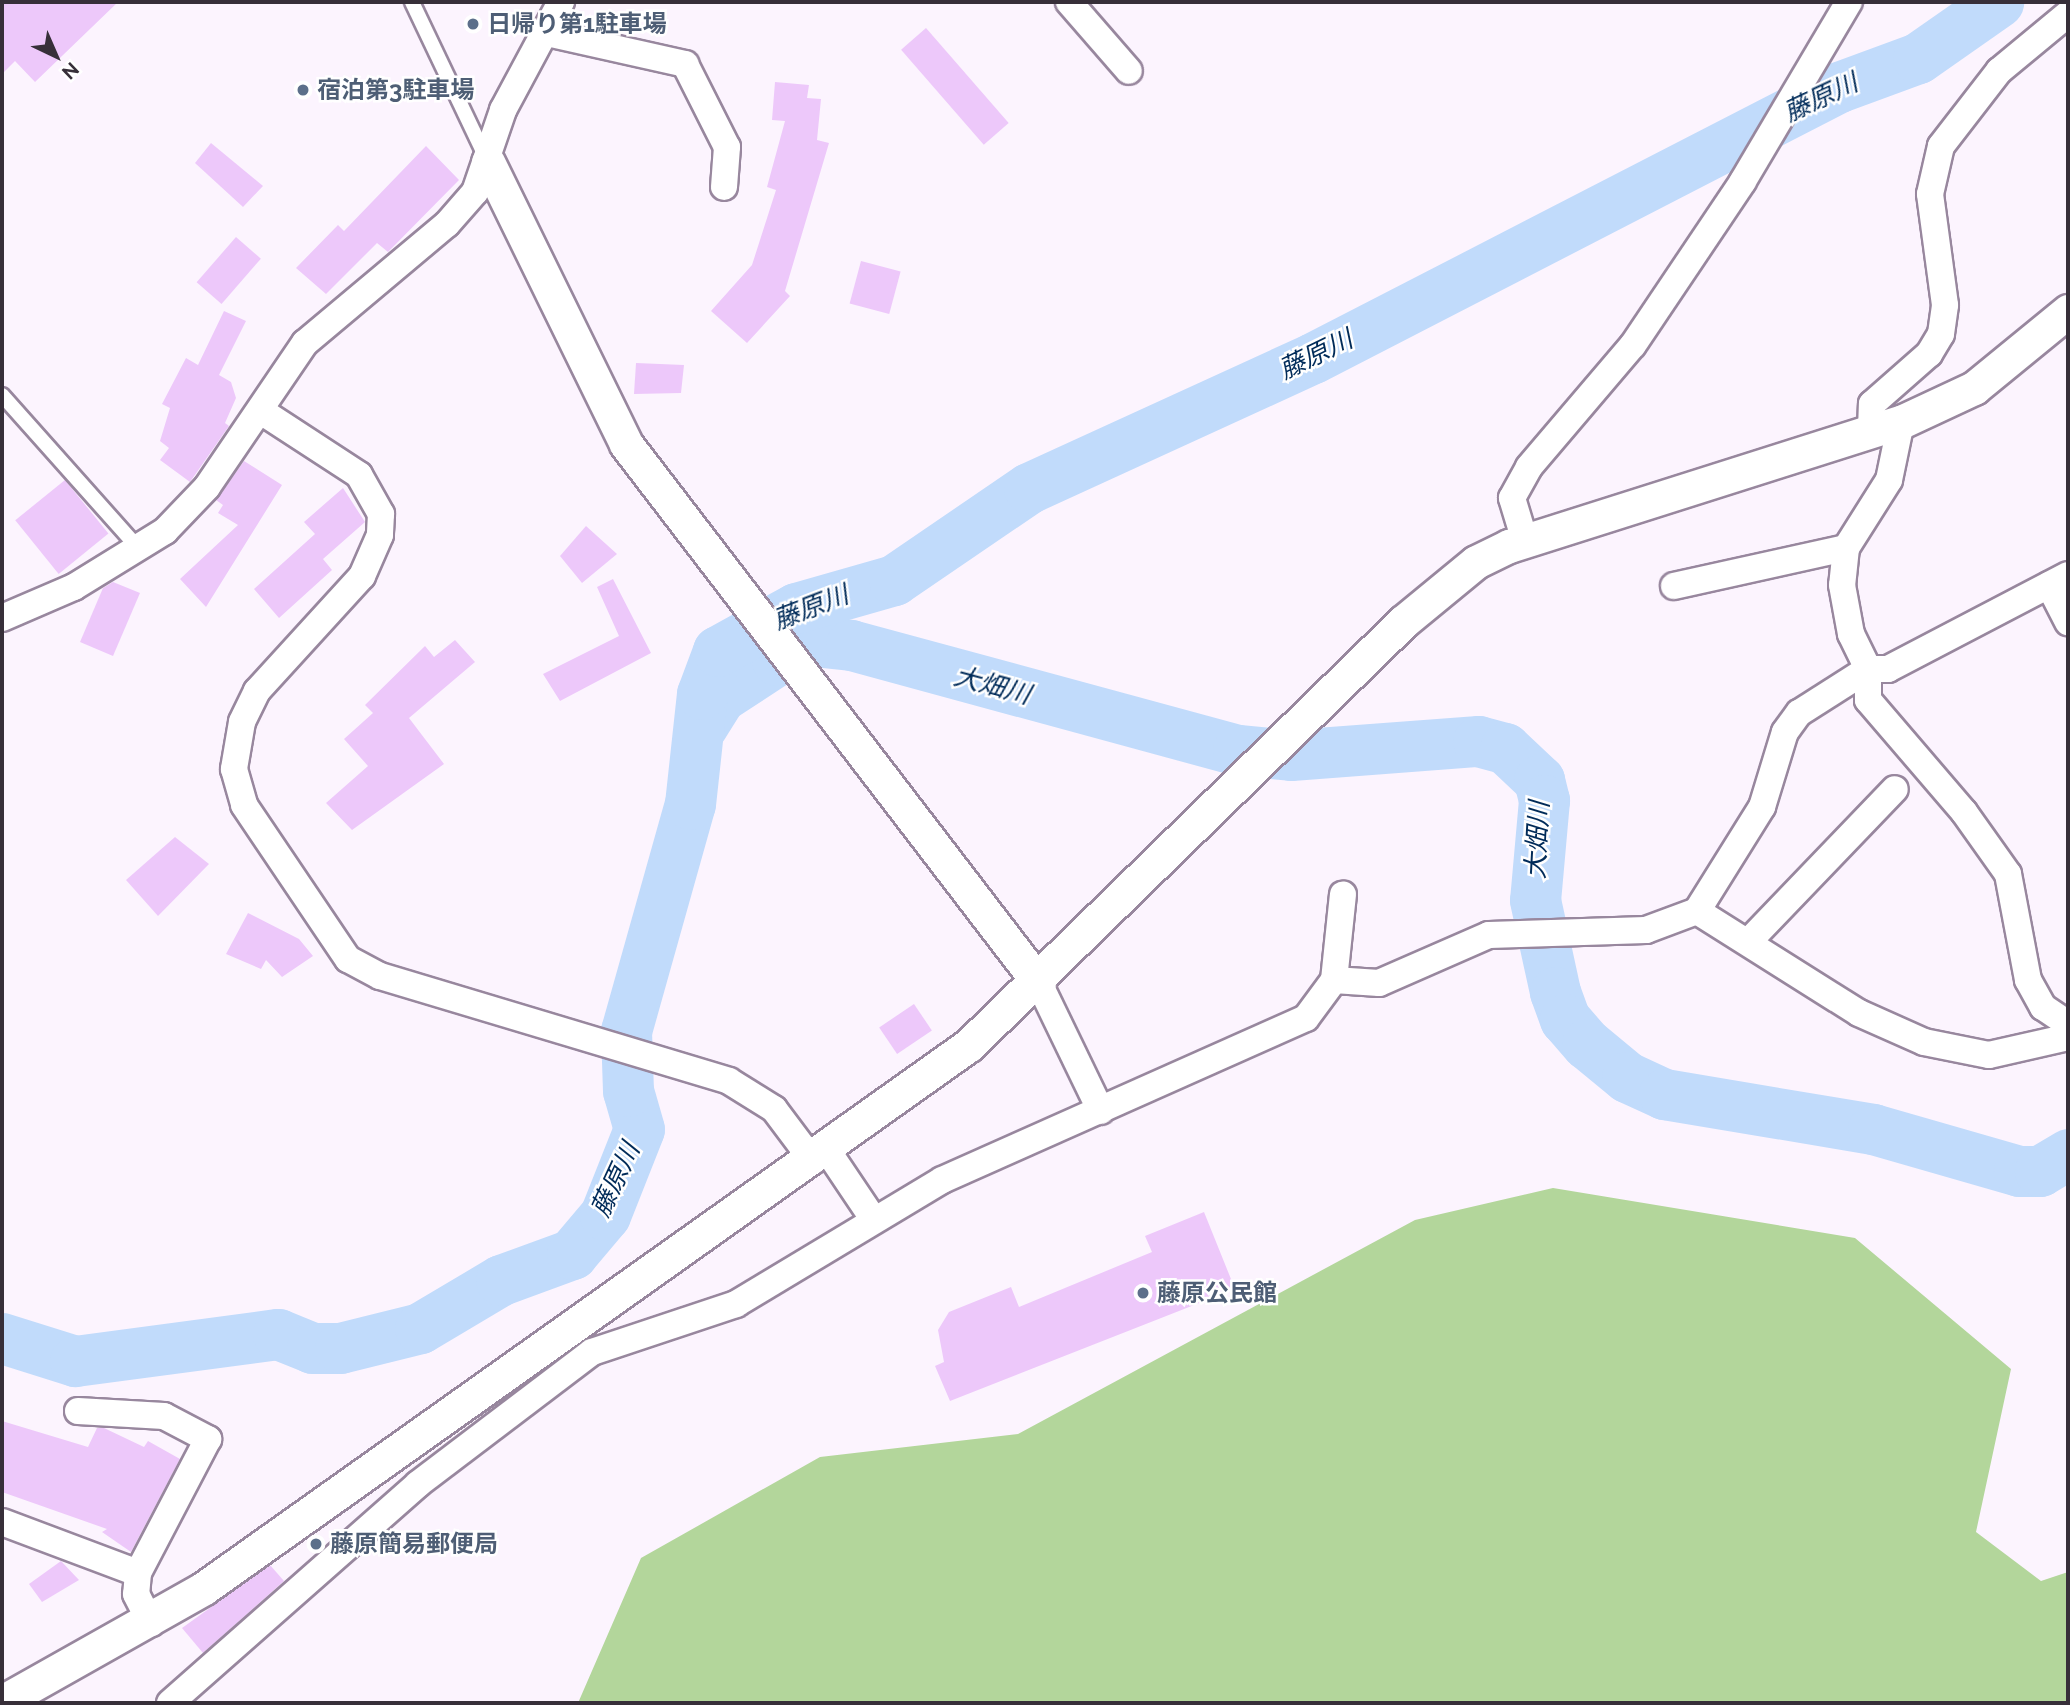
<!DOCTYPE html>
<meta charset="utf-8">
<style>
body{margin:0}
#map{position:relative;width:2070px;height:1705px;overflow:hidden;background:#fcf4fe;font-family:Raleway,"Noto Sans JP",sans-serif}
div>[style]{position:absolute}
.green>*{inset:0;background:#b3d69b}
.river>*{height:51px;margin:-25.5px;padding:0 25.5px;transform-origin:25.5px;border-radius:25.5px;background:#c1dbfb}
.building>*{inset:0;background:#edc8fa;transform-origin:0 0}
.roads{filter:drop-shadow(2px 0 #98879e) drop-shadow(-2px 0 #98879e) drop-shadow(0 2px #98879e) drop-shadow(0 -2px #98879e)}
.service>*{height:14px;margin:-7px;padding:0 7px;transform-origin:7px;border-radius:7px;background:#fff}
.minor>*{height:26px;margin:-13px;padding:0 13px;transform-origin:13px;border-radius:13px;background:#fff}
.tertiary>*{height:33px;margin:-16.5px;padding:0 16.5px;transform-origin:16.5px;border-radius:16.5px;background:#fff}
.dots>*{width:19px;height:19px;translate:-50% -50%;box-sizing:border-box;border:4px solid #fff;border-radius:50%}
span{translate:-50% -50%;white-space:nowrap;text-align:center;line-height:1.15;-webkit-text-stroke:5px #fff;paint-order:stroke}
.service-label{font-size:24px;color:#4e5e75;font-weight:700}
.left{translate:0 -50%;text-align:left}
.water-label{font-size:26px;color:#002b59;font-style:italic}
.frame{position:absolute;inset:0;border:4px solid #372f39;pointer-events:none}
.north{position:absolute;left:21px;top:21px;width:70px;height:70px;-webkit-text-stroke:5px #fff;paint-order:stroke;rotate:136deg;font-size:19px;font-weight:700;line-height:28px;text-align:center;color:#372f39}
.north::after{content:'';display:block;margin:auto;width:24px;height:32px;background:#372f39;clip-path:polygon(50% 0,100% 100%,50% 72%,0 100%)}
</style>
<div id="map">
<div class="green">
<div style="clip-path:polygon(1553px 1188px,1855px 1238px,2011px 1369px,1976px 1532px,2041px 1581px,2068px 1572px,2068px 1703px,578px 1703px,641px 1558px,820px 1457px,1018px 1434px,1415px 1220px)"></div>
</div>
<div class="river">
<div style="left:702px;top:726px;width:34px;rotate:-58deg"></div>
<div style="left:720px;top:697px;width:68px;rotate:-33deg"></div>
<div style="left:777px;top:660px;width:27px;rotate:-51deg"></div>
<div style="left:794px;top:639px;width:57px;rotate:6deg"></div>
<div style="left:851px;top:645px;width:401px;rotate:15.2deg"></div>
<div style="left:1238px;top:750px;width:53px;rotate:5.4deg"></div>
<div style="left:1291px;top:755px;width:188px;rotate:-4.3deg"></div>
<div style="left:1478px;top:741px;width:28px;rotate:15deg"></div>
<div style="left:1505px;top:748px;width:47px;rotate:43.3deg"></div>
<div style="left:1539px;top:780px;width:21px;rotate:76deg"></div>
<div style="left:1544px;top:800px;width:100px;rotate:95.1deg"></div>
<div style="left:1535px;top:900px;width:94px;rotate:77.7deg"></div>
<div style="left:1555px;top:992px;width:29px;rotate:70deg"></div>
<div style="left:1565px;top:1019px;width:33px;rotate:49deg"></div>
<div style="left:1587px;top:1044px;width:52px;rotate:39.5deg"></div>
<div style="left:1627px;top:1077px;width:41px;rotate:24.7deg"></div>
<div style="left:1664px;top:1094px;width:212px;rotate:9.5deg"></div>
<div style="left:1873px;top:1129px;width:152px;rotate:16deg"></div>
<div style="left:2019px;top:1171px;width:21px"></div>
<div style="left:2040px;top:1171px;width:33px;rotate:-31deg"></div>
<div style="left:2px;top:1338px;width:77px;rotate:17.5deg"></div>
<div style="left:75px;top:1361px;width:205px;rotate:-7.6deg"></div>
<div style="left:278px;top:1334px;width:37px;rotate:22deg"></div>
<div style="left:312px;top:1348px;width:28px"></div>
<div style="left:340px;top:1348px;width:82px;rotate:-14deg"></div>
<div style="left:420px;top:1328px;width:94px;rotate:-30.7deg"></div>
<div style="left:501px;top:1280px;width:76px;rotate:-20.1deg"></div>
<div style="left:572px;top:1254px;width:51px;rotate:-49.8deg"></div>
<div style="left:605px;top:1215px;width:92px;rotate:-68.4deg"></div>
<div style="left:639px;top:1129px;width:40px;rotate:-106deg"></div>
<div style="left:628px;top:1091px;width:60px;rotate:-91.9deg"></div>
<div style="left:626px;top:1031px;width:236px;rotate:-74.3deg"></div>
<div style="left:690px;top:804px;width:111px;rotate:-83.8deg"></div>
<div style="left:702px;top:694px;width:46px;rotate:-69.6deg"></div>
<div style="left:718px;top:651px;width:89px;rotate:-28.9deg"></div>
<div style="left:796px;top:608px;width:102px;rotate:-15.9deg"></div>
<div style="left:894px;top:580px;width:163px;rotate:-34.3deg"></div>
<div style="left:1029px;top:488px;width:312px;rotate:-24.6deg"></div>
<div style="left:1313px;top:358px;width:592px;rotate:-27.26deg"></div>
<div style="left:1839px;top:87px;width:84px;rotate:-20.2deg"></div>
<div style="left:1918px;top:58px;width:98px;rotate:-35deg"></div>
</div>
<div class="building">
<div style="clip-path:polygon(2px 2px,118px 2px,35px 82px,15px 61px,2px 74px)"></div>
<div style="left:926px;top:28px;width:126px;height:33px;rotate:49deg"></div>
<div style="clip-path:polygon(775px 82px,809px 85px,807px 98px,821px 99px,817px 140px,829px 143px,785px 291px,790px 296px,747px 343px,711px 311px,752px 265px,776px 190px,767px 187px,785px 121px,772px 120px)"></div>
<div style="clip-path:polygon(211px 143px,263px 186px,243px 207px,195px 163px)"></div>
<div style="clip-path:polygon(426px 146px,459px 180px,388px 252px,377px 243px,326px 294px,296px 268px,338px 225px,344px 231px)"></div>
<div style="left:236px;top:237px;width:33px;height:60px;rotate:41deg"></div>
<div style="left:861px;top:261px;width:41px;height:44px;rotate:15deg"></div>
<div style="clip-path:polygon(224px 311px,246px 321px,219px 375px,231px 382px,236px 398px,225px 423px,229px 426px,190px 482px,160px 460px,169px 448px,160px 441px,170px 408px,162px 404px,186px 358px,198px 365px)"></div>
<div style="clip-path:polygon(636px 363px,684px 365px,681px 393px,634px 394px)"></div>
<div style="clip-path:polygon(244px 461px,282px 485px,206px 607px,180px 579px,238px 525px,218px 513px,223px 505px,216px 500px)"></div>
<div style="left:65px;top:480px;width:69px;height:64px;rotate:51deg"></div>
<div style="clip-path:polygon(343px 488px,365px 522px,323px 559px,332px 570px,279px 618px,254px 589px,315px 534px,304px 522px)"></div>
<div style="clip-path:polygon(586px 526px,617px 554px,582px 583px,560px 556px)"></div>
<div style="clip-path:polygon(613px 579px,651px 653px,560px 701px,543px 674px,619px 636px,597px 587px)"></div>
<div style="clip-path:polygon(113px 582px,140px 593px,113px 656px,80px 642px,103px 588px)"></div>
<div style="clip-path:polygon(455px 640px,475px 662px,409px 718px,444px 764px,352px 830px,326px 803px,368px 766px,344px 739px,373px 713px,365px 705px,425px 646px,434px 657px)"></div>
<div style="clip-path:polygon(175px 837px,209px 864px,158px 916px,126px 880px)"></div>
<div style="clip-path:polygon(248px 913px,299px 939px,313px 956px,282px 977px,266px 960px,261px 969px,226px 954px)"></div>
<div style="left:914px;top:1004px;width:32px;height:42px;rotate:56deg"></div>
<div style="clip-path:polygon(1204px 1212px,1235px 1289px,950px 1401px,935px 1366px,944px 1362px,938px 1330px,949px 1312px,1011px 1287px,1019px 1307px,1152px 1252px,1145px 1236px)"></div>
<div style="clip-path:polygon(2px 1421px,88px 1447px,97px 1428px,104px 1428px,144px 1447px,148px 1441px,180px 1459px,131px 1552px,102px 1532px,107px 1529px,2px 1492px)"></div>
<div style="clip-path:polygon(61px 1561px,79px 1580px,42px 1602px,29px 1584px)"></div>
<div style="clip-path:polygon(270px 1565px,284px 1581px,203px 1653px,182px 1628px)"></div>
</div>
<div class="roads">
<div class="service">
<div style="left:412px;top:2px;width:173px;rotate:64.6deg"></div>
<div style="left:2px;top:395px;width:206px;rotate:48.3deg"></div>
</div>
<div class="minor">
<div style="left:1069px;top:2px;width:91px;rotate:49deg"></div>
<div style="left:542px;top:32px;width:147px;rotate:12.6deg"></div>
<div style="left:685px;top:64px;width:93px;rotate:63.2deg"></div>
<div style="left:727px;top:147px;width:40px;rotate:94.3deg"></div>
<div style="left:261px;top:411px;width:117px;rotate:33.1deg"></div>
<div style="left:359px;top:475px;width:45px;rotate:60.6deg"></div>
<div style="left:381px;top:514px;width:21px;rotate:93deg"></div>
<div style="left:380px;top:535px;width:45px;rotate:113.7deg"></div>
<div style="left:362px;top:576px;width:156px;rotate:132.4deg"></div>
<div style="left:257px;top:691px;width:34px;rotate:116deg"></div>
<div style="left:242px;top:722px;width:48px;rotate:99.7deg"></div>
<div style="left:234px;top:769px;width:37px;rotate:74deg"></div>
<div style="left:244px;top:805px;width:186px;rotate:56deg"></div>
<div style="left:348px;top:959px;width:36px;rotate:28deg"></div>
<div style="left:380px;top:976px;width:364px;rotate:16.7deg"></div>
<div style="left:729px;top:1081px;width:53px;rotate:31.9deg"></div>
<div style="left:774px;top:1109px;width:65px;rotate:53.1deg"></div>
<div style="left:1901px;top:422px;width:59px;rotate:101.7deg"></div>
<div style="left:1889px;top:480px;width:80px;rotate:122.3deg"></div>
<div style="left:1846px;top:548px;width:37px;rotate:96deg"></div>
<div style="left:1842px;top:585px;width:50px;rotate:79.6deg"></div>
<div style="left:1851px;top:634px;width:39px;rotate:64deg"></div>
<div style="left:1868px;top:669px;width:20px"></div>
<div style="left:1888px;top:669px;width:203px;rotate:-27.6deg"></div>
<div style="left:1871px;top:430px;width:26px;rotate:-88deg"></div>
<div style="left:1872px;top:404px;width:76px;rotate:-41.3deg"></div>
<div style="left:1929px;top:354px;width:23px;rotate:-59deg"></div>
<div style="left:1941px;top:334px;width:29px;rotate:-82deg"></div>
<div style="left:1945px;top:305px;width:112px;rotate:-97.7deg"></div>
<div style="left:1930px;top:194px;width:49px;rotate:-77.1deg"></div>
<div style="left:1941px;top:146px;width:95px;rotate:-52.3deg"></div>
<div style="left:1999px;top:71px;width:89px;rotate:-39.6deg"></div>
<div style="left:1525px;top:541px;width:45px;rotate:-106.8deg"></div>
<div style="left:1512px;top:498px;width:35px;rotate:-61deg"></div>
<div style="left:1529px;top:467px;width:160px;rotate:-49.6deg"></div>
<div style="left:1633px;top:345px;width:197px;rotate:-56.1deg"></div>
<div style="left:1743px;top:181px;width:208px;rotate:-59.4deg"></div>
<div style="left:2049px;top:585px;width:42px;rotate:62.8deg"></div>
<div style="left:1674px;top:586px;width:176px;rotate:-12.5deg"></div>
<div style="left:2px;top:618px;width:78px;rotate:-23.3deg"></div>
<div style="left:74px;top:587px;width:107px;rotate:-31.6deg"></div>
<div style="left:165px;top:531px;width:61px;rotate:-46.3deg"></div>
<div style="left:207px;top:487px;width:174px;rotate:-55.8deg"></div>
<div style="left:305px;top:343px;width:185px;rotate:-40deg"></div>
<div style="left:447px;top:224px;width:43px;rotate:-48.8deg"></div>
<div style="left:475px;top:192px;width:87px;rotate:-71.1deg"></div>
<div style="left:503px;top:110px;width:123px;rotate:-61.8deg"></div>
<div style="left:1868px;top:669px;width:31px;rotate:90deg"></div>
<div style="left:1868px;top:700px;width:148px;rotate:49.4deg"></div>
<div style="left:1964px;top:812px;width:76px;rotate:54.6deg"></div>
<div style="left:2008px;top:874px;width:108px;rotate:79.3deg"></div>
<div style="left:2028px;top:980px;width:31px;rotate:61deg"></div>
<div style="left:2043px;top:1007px;width:30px;rotate:34deg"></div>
<div style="left:1697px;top:911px;width:123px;rotate:-58deg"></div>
<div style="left:1762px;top:807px;width:78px;rotate:-73deg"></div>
<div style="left:1785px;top:732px;width:24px;rotate:-54deg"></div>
<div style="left:1799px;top:713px;width:82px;rotate:-32.5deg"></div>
<div style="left:1750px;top:940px;width:209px;rotate:-46.2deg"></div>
<div style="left:1334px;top:980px;width:45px;rotate:3.8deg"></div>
<div style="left:1379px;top:983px;width:120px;rotate:-23.6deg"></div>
<div style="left:1489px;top:935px;width:157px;rotate:-1.8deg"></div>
<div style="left:1646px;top:930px;width:54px;rotate:-20.4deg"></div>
<div style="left:1697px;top:911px;width:191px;rotate:32.2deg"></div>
<div style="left:1859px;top:1013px;width:71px;rotate:24deg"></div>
<div style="left:1924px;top:1042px;width:66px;rotate:11.3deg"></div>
<div style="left:1989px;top:1055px;width:81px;rotate:-12.8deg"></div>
<div style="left:1039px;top:983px;width:142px;rotate:64.2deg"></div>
<div style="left:827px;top:1150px;width:84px;rotate:56.1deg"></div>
<div style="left:78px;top:1411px;width:86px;rotate:3.3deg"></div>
<div style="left:164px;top:1416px;width:50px;rotate:27.6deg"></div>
<div style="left:208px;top:1439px;width:151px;rotate:117.6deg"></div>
<div style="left:138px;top:1573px;width:21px;rotate:95deg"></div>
<div style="left:136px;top:1594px;width:33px;rotate:63deg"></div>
<div style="left:2px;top:1522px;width:145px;rotate:20.6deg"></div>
<div style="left:170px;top:1703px;width:331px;rotate:-41.4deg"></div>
<div style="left:418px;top:1484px;width:218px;rotate:-37.2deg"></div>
<div style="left:592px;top:1352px;width:152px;rotate:-18.4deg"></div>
<div style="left:736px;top:1304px;width:240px;rotate:-31deg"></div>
<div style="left:942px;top:1180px;width:398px;rotate:-24deg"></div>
<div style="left:1306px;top:1018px;width:47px;rotate:-53.6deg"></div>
<div style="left:1334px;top:980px;width:86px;rotate:-84deg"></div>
</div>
<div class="tertiary">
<div style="left:488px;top:162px;width:314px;rotate:63.9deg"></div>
<div style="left:626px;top:444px;width:679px;rotate:52.54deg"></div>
<div style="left:2px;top:1702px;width:232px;rotate:-29.4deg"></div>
<div style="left:204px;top:1588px;width:938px;rotate:-35.37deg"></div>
<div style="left:969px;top:1045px;width:606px;rotate:-44.26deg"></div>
<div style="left:1403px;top:622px;width:94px;rotate:-39.4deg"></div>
<div style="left:1476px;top:562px;width:37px;rotate:-26deg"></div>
<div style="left:1509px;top:546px;width:411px;rotate:-17.6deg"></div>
<div style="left:1901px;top:422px;width:81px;rotate:-25deg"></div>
<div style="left:1974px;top:388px;width:122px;rotate:-39.3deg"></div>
</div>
</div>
<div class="dots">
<div style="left:473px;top:24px;background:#5c6f8a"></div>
<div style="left:303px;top:90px;background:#5c6f8a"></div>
<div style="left:1143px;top:1293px;background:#5c6f8a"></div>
<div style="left:316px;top:1544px;background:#5c6f8a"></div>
</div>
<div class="service-label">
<span class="left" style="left:487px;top:24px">日帰り第1駐車場</span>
<span class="left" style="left:317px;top:90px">宿泊第3駐車場</span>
<span class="left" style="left:1157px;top:1293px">藤原公民館</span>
<span class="left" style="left:330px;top:1544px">藤原簡易郵便局</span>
</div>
<div class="water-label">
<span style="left:1821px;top:98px;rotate:-25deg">藤原川</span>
<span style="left:1316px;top:355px;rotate:-26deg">藤原川</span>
<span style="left:811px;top:608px;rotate:-21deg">藤原川</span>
<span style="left:992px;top:686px;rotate:15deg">大畑川</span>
<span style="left:1538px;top:840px;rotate:-87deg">大畑川</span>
<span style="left:616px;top:1180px;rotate:-65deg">藤原川</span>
</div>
<div class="frame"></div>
<div class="north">N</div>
</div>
